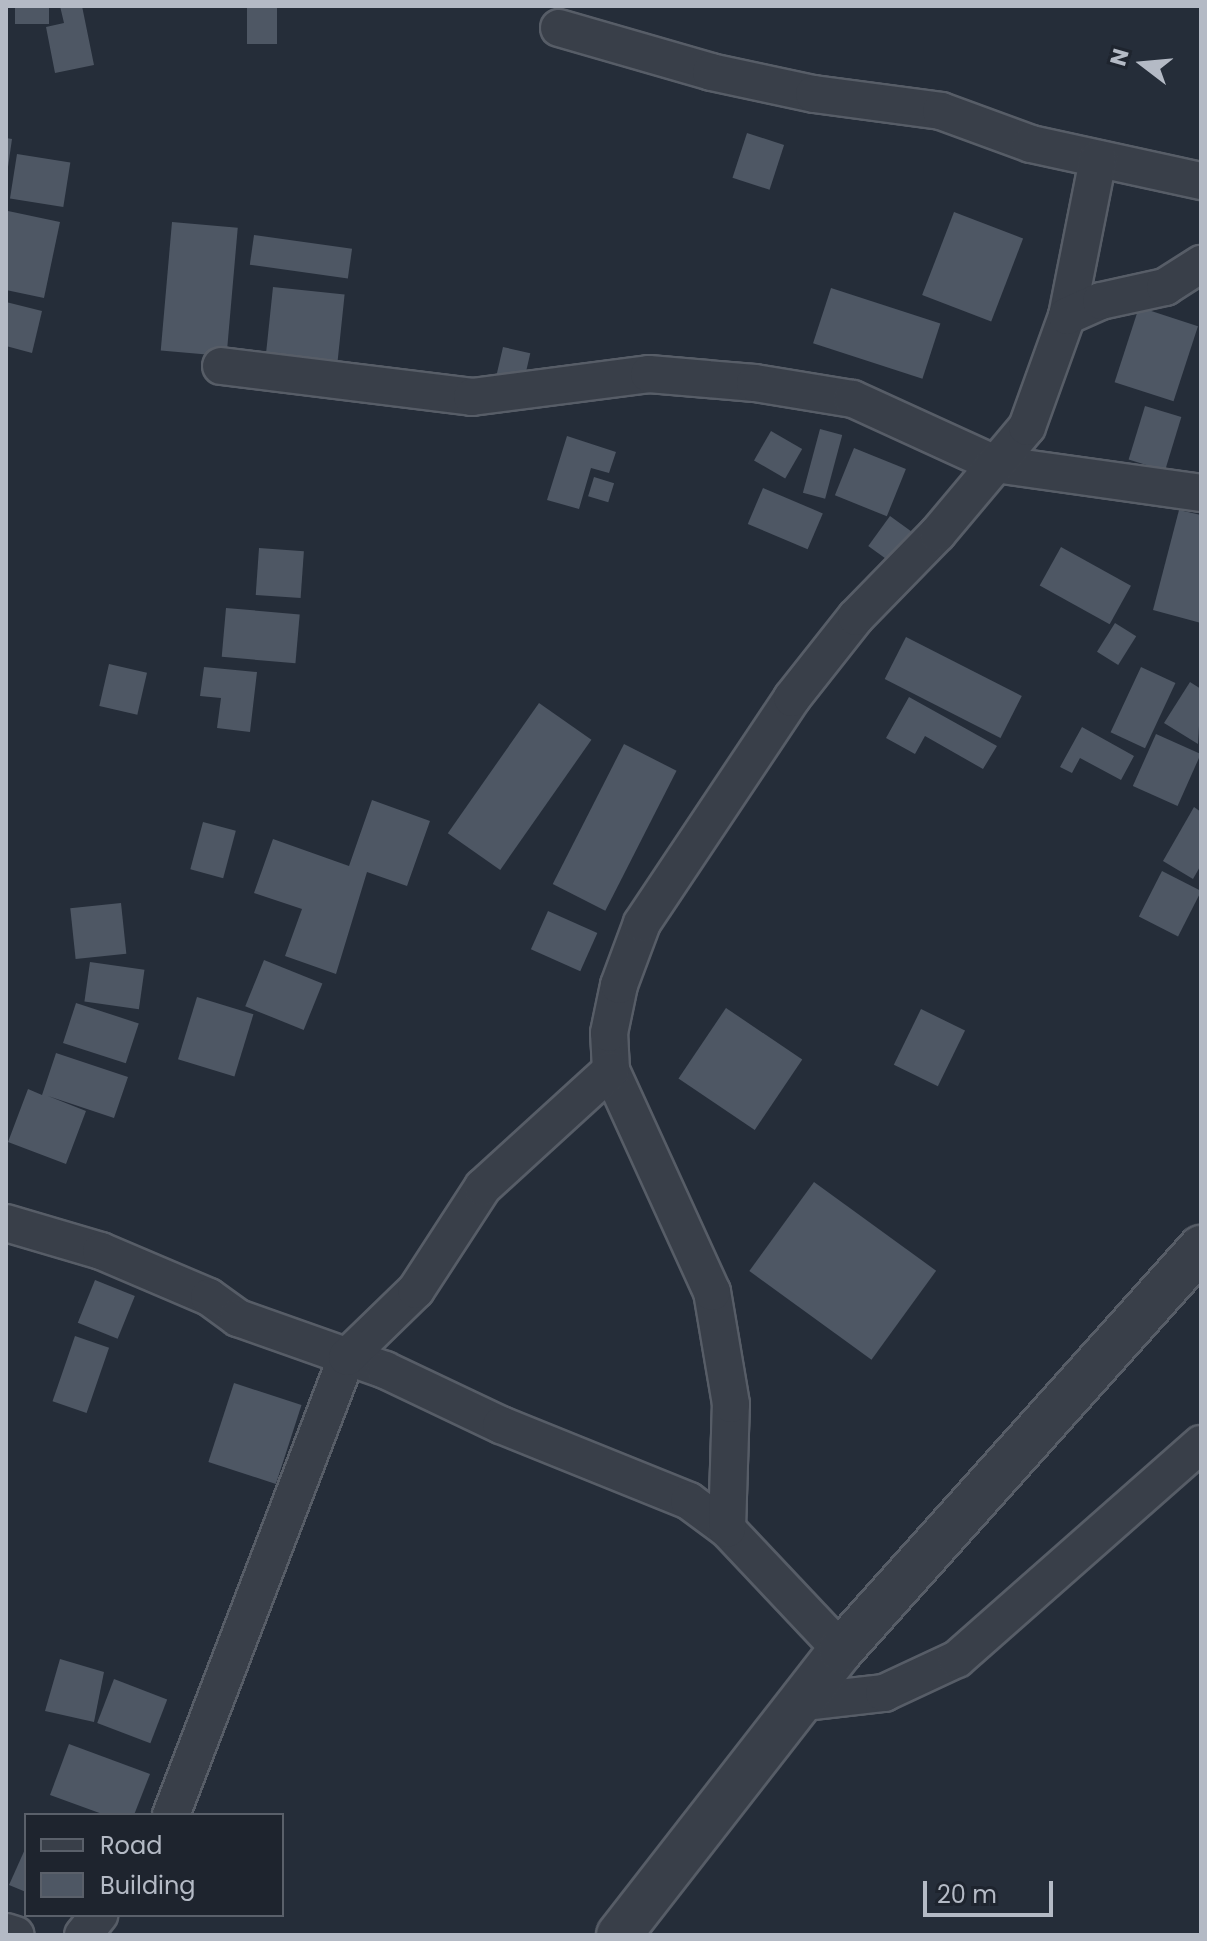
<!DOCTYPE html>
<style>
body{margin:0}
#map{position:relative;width:1207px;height:1941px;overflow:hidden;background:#252d39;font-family:Poppins,sans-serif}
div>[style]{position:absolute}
.building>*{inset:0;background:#4e5764;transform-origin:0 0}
.roads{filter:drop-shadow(2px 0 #575d67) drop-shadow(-2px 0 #575d67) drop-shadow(0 2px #575d67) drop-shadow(0 -2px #575d67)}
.minor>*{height:36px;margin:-18px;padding:0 18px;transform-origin:18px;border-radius:18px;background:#393f49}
.tertiary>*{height:44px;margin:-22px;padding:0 22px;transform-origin:22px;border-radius:22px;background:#393f49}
span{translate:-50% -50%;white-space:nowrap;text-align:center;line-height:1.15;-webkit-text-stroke:6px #1e242e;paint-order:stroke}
.frame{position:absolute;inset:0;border:8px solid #b4bac5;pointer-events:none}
.legend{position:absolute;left:24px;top:1813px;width:260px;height:104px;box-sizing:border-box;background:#1e242e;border:2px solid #5a606a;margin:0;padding:10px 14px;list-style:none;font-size:24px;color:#b4bac5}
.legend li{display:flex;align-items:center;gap:16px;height:40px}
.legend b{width:40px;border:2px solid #5a606a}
.north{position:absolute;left:1103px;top:24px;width:80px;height:80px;-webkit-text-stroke:6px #1e242e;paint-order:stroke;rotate:286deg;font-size:22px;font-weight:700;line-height:32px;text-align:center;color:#b4bac5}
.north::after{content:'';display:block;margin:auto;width:28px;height:36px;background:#b4bac5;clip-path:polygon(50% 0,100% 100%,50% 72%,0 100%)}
.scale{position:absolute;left:923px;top:1881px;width:130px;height:36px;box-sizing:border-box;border:4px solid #b4bac5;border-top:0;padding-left:10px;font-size:24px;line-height:28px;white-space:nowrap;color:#b4bac5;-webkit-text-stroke:6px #1e242e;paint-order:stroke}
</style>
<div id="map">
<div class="building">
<div style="left:15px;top:6px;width:34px;height:18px"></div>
<div style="clip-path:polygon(60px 6px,82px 6px,94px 65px,55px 73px,46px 27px,64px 23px)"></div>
<div style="left:247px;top:6px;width:30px;height:38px"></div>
<div style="left:747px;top:133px;width:39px;height:47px;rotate:18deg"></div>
<div style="clip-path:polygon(6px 138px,12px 139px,8px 167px,6px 166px)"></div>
<div style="left:17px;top:154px;width:54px;height:45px;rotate:9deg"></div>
<div style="clip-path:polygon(8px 211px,60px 222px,44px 298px,6px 290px)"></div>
<div style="left:954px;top:212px;width:74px;height:89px;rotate:21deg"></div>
<div style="left:172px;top:222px;width:66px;height:129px;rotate:5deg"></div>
<div style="left:254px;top:235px;width:99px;height:30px;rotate:8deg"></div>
<div style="left:273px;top:287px;width:72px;height:66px;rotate:6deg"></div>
<div style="left:831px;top:288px;width:115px;height:58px;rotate:18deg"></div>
<div style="clip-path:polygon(6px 302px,42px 311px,32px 353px,6px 346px)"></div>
<div style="left:1139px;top:307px;width:62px;height:79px;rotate:18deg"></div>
<div style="left:503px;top:347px;width:28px;height:29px;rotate:13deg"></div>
<div style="left:1145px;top:406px;width:38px;height:56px;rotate:17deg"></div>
<div style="left:820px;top:429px;width:23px;height:66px;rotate:15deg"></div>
<div style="left:771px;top:431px;width:36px;height:34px;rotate:30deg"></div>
<div style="clip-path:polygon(567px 436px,616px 452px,609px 473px,591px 468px,579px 509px,547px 500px)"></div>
<div style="left:854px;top:448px;width:56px;height:51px;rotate:22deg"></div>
<div style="left:594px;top:477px;width:21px;height:20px;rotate:17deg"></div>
<div style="left:763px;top:488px;width:65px;height:39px;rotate:23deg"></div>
<div style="clip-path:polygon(1179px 510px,1201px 515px,1201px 623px,1153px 610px)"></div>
<div style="left:890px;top:516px;width:26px;height:37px;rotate:36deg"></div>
<div style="left:1061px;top:547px;width:80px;height:44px;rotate:29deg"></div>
<div style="left:259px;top:548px;width:45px;height:47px;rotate:4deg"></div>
<div style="left:226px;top:608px;width:74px;height:49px;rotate:5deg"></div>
<div style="left:1115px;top:623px;width:25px;height:34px;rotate:32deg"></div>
<div style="left:906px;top:637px;width:130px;height:47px;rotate:27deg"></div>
<div style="left:109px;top:664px;width:39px;height:43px;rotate:13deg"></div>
<div style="clip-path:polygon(204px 667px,257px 672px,250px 732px,217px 728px,221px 698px,200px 696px)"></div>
<div style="left:1141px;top:667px;width:38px;height:72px;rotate:25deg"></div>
<div style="clip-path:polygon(1190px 682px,1201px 689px,1198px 744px,1164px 723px)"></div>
<div style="clip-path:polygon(909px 697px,997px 746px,983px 769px,925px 736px,915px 754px,886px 738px)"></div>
<div style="left:539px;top:703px;width:64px;height:159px;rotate:35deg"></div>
<div style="clip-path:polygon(1082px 727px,1134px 756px,1121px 780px,1080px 758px,1072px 773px,1060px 767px)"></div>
<div style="left:1156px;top:734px;width:49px;height:57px;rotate:24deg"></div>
<div style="left:624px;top:744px;width:59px;height:157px;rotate:27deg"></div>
<div style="clip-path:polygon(372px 800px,430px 821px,407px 886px,367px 872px,336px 974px,285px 956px,302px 909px,254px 893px,273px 839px,349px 866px)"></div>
<div style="clip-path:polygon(1194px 807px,1201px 812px,1201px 865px,1193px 879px,1163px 861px)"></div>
<div style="left:203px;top:822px;width:34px;height:49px;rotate:15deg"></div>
<div style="left:1162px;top:871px;width:44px;height:51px;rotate:27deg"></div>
<div style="left:121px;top:903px;width:51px;height:51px;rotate:84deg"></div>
<div style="left:548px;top:911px;width:54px;height:42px;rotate:24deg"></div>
<div style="left:264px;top:960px;width:63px;height:50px;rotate:22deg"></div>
<div style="left:90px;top:962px;width:55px;height:40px;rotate:8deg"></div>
<div style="left:197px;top:997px;width:59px;height:65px;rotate:17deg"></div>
<div style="left:76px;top:1003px;width:66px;height:42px;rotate:18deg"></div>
<div style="left:726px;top:1008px;width:92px;height:85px;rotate:34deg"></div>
<div style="left:921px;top:1009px;width:49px;height:62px;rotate:26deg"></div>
<div style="clip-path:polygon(56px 1053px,128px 1077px,114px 1118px,48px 1096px,86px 1111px,66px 1164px,8px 1142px,28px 1089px,42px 1095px)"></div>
<div style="left:814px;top:1182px;width:151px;height:110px;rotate:36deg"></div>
<div style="left:95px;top:1280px;width:43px;height:46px;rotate:22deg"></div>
<div style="left:75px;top:1336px;width:36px;height:69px;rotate:19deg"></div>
<div style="left:234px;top:1383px;width:71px;height:83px;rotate:18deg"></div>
<div style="clip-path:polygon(60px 1659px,104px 1672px,94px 1722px,45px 1711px)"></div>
<div style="left:114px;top:1679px;width:57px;height:47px;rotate:21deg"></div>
<div style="clip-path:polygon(69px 1744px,150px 1774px,134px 1815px,105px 1815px,50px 1795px)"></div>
<div style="clip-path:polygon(26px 1847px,26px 1892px,9px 1885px)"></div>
</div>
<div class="roads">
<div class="minor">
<div style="left:559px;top:28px;width:158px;rotate:16.1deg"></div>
<div style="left:711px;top:72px;width:105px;rotate:12.1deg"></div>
<div style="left:814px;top:94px;width:128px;rotate:7.6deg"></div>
<div style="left:941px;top:111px;width:96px;rotate:20.1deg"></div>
<div style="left:1031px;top:144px;width:174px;rotate:12.3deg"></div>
<div style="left:1067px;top:316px;width:160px;rotate:-78.8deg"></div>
<div style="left:221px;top:366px;width:253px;rotate:7deg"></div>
<div style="left:472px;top:397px;width:178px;rotate:-7.4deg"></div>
<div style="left:649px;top:374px;width:106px;rotate:4.9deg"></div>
<div style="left:755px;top:383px;width:99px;rotate:9.3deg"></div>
<div style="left:853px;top:399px;width:156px;rotate:24.6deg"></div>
<div style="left:995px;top:464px;width:208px;rotate:8deg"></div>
<div style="left:6px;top:1223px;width:99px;rotate:16.4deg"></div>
<div style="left:101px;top:1251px;width:117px;rotate:23.1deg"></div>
<div style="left:209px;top:1297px;width:36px;rotate:36deg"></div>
<div style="left:238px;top:1318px;width:156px;rotate:19.5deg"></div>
<div style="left:385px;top:1370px;width:128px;rotate:25.4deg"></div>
<div style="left:501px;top:1425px;width:203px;rotate:22deg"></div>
<div style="left:689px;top:1501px;width:47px;rotate:36.4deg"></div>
<div style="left:727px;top:1529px;width:166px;rotate:46.7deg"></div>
<div style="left:727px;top:1529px;width:125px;rotate:-88.2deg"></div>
<div style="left:731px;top:1404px;width:114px;rotate:-99.6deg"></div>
<div style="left:712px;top:1292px;width:244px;rotate:-114.5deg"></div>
<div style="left:611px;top:1070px;width:37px;rotate:-93deg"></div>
<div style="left:609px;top:1033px;width:49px;rotate:-78.2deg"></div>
<div style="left:619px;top:985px;width:66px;rotate:-69.6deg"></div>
<div style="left:642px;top:923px;width:270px;rotate:-56.3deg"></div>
<div style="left:792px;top:698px;width:103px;rotate:-51.7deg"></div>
<div style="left:856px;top:617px;width:117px;rotate:-45.7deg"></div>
<div style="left:938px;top:533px;width:138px;rotate:-50deg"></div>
<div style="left:1027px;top:427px;width:118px;rotate:-70.2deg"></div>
<div style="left:1067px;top:316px;width:37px;rotate:-24deg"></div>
<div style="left:1101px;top:301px;width:66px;rotate:-12.3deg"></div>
<div style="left:1165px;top:287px;width:43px;rotate:-32.6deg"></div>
<div style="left:804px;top:1702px;width:81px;rotate:-6.4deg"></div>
<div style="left:884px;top:1693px;width:81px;rotate:-25deg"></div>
<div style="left:957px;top:1659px;width:325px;rotate:-41.4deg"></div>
<div style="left:171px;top:1815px;width:491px;rotate:-69deg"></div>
<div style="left:347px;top:1357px;width:96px;rotate:-44.2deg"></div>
<div style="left:416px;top:1290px;width:123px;rotate:-57deg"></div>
<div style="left:483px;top:1187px;width:173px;rotate:-42.4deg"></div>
<div style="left:6px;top:1932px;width:10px;rotate:17deg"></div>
<div style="left:83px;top:1935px;width:26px;rotate:-51deg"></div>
</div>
<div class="tertiary">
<div style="left:619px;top:1935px;width:361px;rotate:-52.1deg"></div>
<div style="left:841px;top:1650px;width:540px;rotate:-48.15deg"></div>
</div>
</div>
<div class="frame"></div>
<ul class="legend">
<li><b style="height:10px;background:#393f49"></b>Road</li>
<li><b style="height:22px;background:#4e5764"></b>Building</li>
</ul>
<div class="north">N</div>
<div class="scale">20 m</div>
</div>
